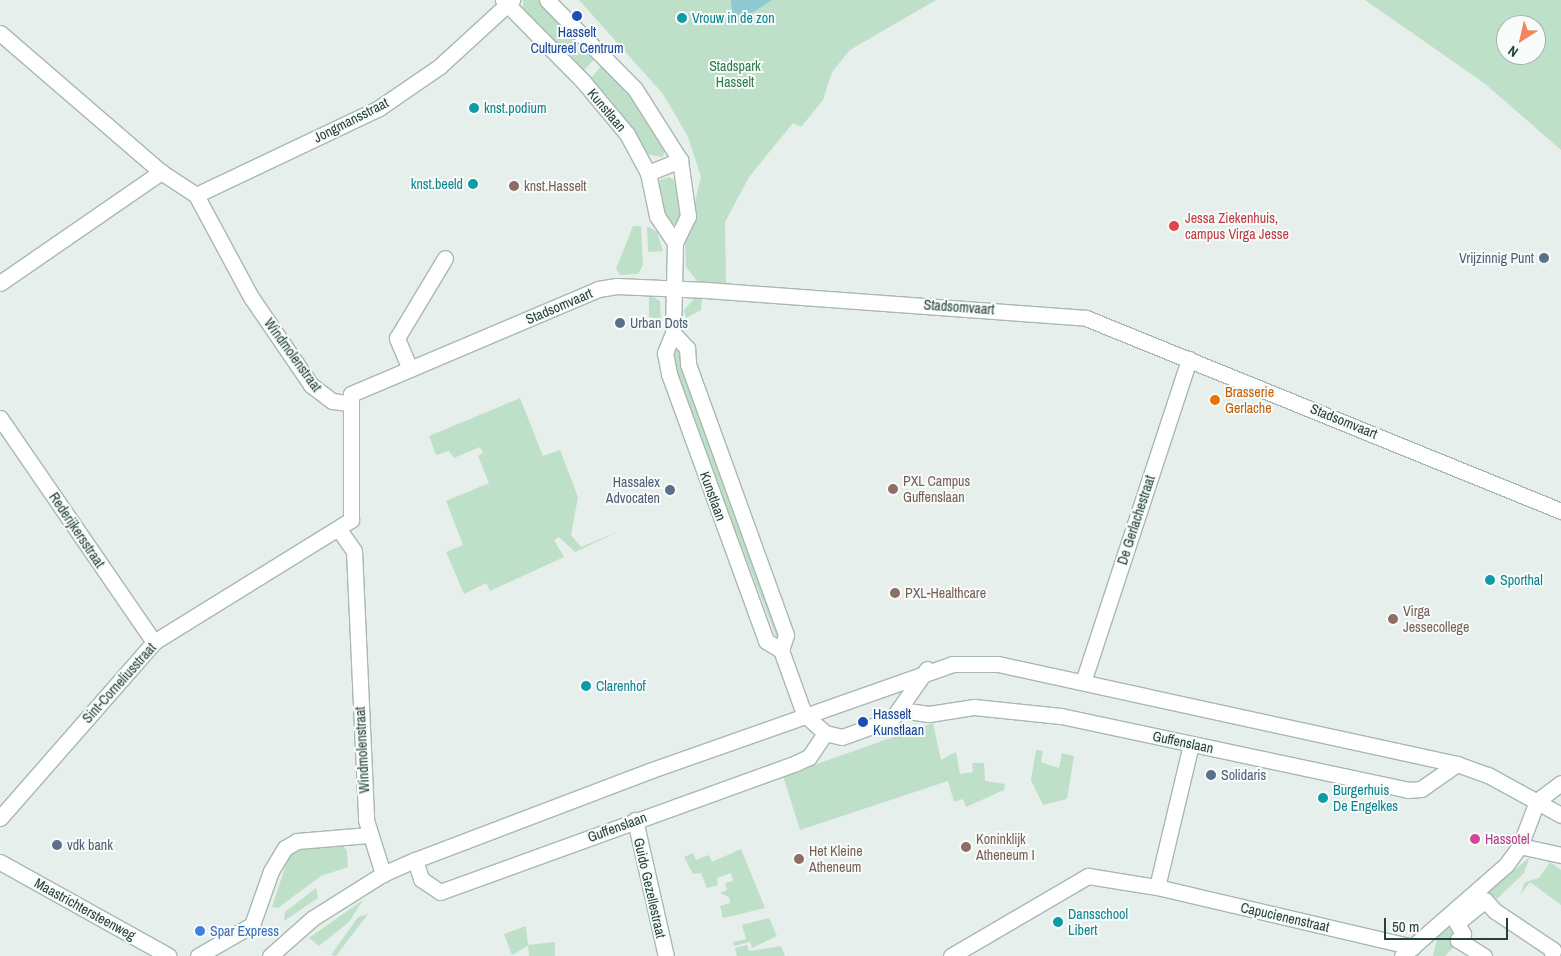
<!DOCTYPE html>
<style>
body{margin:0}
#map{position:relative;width:1561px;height:956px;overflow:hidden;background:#e6efeb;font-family:"Archivo Narrow",sans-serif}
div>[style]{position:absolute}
.green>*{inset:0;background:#bfe0c8}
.water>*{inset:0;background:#8ec9d4}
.roads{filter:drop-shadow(1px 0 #a8b8b2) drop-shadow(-1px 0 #a8b8b2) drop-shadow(0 1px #a8b8b2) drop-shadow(0 -1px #a8b8b2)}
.street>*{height:15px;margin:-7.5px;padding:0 7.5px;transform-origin:7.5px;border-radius:7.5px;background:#fff}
.secondary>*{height:15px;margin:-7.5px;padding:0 7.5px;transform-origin:7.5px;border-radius:7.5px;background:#fff}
.dots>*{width:14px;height:14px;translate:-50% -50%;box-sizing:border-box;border:2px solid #f7fbf9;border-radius:50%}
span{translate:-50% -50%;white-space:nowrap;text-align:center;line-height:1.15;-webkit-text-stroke:4px #f7fbf9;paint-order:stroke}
.culture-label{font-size:14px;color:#0d838f}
.left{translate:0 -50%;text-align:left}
.right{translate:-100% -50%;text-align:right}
.transit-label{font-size:14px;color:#164399}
.park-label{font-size:14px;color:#2d7a4b}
.street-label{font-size:14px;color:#24423a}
.education-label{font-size:14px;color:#785e54}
.health-label{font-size:14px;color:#be3a42}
.service-label{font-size:14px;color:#4e5e75}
.food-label{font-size:14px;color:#c56008}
.hotel-label{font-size:14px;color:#b23c85}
.shop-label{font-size:14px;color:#366cbe}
.north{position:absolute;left:1496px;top:15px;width:50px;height:50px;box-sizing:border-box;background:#f7fbf9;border:1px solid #a3b1ad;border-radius:50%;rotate:215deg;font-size:14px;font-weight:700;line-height:20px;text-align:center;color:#24423a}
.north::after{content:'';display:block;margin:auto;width:18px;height:22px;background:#f4845f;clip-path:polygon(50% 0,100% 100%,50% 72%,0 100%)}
.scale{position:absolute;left:1384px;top:918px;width:124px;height:22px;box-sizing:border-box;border:2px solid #24423a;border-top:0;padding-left:6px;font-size:15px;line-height:18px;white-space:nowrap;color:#24423a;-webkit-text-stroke:4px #f7fbf9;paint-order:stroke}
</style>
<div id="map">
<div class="green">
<div style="clip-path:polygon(523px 0,540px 0,597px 57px,582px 72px,523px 14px)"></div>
<div style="clip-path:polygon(579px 0,936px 0,850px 50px,832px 72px,823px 100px,801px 127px,793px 123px,749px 177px,725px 222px,726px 284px,698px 282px,686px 267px,685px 243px,701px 177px,688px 137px,663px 94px)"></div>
<div style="clip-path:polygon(evenodd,1365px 0,1561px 0,1561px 150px,1484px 83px,1365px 0,1506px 25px,1536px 25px,1536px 55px,1506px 55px,1506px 25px)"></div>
<div style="clip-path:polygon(604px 63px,625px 85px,666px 146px,663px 157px,646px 154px,609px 98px,590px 79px)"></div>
<div style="clip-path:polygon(669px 177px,674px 180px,682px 211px,679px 223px,673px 224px,663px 216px,658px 187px,660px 180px)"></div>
<div style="clip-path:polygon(633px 226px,641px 226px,643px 265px,638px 274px,620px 275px,616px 269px)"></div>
<div style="clip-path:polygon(647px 226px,657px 232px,663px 251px,648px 252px)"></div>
<div style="clip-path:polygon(649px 295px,660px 301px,661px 319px,649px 317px)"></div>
<div style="clip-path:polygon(695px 298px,702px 298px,701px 310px,686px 318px,684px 310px)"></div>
<div style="clip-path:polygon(677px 348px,782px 634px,777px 639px,676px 376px,671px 353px)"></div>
<div style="clip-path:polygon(520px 398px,543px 456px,560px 450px,578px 497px,571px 535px,581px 547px,620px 531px,575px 552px,559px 537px,554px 540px,564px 557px,490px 591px,486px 583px,464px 594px,446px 552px,463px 545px,446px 501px,489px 483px,478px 456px,483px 453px,480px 447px,454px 458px,449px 451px,436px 455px,429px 436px)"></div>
<div style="clip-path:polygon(933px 723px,941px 760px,956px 752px,960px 774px,973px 772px,972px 763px,984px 763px,985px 781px,1005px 784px,1004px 790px,966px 807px,963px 799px,954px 802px,948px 781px,800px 830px,783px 776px)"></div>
<div style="clip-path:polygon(1036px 750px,1043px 751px,1041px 762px,1059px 768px,1062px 753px,1074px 756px,1067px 799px,1043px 805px,1031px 780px)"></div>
<div style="clip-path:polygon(340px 842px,347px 851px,348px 867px,321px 876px,278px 908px,272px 907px,291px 849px)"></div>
<div style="clip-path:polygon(741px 849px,765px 908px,723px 918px,720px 906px,730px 903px,729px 897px,720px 893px,727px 890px,725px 883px,733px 881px,731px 873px,717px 878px,718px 885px,707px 888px,701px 873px,693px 874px,684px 857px,693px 853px,696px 860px,709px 855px,712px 862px)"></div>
<div style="clip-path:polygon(1530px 857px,1524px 873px,1497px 899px,1494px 896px,1457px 922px,1459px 941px,1445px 956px,1433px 956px,1438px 934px)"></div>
<div style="clip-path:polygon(1550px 862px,1561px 870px,1561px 905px,1530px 882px,1520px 895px,1525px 882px,1539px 878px)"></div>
<div style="clip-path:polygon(316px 888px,318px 898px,284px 921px,285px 912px)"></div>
<div style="clip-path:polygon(363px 900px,349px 922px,319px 946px,309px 938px)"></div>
<div style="clip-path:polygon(368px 914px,336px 956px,331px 955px,358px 917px)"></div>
<div style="clip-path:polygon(769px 918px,777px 936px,752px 948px,750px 942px,734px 946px,733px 942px,746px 939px,742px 925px)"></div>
<div style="clip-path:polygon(526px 926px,528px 945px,555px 942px,555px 956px,529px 956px,528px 946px,512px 955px,504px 934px)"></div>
<div style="clip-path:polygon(747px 945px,749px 951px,781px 946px,785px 956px,737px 956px,735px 948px)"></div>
</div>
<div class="water">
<div style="clip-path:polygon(731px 0,772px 0,733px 25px)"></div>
</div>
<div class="roads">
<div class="street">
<div style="left:503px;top:0;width:112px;rotate:45.4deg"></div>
<div style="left:582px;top:80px;width:70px;rotate:50.2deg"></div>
<div style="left:627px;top:134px;width:44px;rotate:61.7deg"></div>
<div style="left:648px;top:173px;width:44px;rotate:78.2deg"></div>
<div style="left:657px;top:216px;width:32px;rotate:56deg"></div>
<div style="left:547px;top:0;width:125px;rotate:45.3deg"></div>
<div style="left:635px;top:89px;width:84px;rotate:57.6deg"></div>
<div style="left:680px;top:160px;width:57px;rotate:81.9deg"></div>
<div style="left:688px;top:216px;width:30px;rotate:116deg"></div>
<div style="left:675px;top:243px;width:90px;rotate:91.3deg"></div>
<div style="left:673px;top:333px;width:22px;rotate:112deg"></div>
<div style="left:665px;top:353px;width:21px;rotate:79deg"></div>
<div style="left:669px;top:374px;width:284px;rotate:70deg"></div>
<div style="left:766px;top:641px;width:17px;rotate:31deg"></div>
<div style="left:781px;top:650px;width:68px;rotate:70.2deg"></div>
<div style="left:804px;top:714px;width:28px;rotate:42deg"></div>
<div style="left:825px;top:733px;width:17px;rotate:13deg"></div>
<div style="left:842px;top:737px;width:53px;rotate:-19.8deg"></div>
<div style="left:892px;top:719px;width:61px;rotate:-55deg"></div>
<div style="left:0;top:33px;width:213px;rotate:40.8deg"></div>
<div style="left:161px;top:172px;width:42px;rotate:33.3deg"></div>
<div style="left:196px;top:195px;width:116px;rotate:61.7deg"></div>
<div style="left:251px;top:297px;width:107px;rotate:55.7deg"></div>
<div style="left:311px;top:385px;width:26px;rotate:37deg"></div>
<div style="left:332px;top:401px;width:17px;rotate:7deg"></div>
<div style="left:648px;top:173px;width:35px;rotate:-22deg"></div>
<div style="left:196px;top:195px;width:203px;rotate:-25.4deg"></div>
<div style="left:379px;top:108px;width:74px;rotate:-34.5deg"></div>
<div style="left:440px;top:66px;width:98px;rotate:-42.5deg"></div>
<div style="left:0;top:283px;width:196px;rotate:-34.6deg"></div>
<div style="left:673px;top:333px;width:21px;rotate:47deg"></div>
<div style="left:687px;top:348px;width:16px;rotate:86deg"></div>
<div style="left:688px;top:364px;width:288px;rotate:70.1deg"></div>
<div style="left:786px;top:635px;width:16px;rotate:108deg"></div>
<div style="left:410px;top:369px;width:34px;rotate:-113deg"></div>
<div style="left:397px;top:338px;width:93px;rotate:-59deg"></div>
<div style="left:0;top:418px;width:272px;rotate:55.5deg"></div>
<div style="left:340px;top:531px;width:24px;rotate:55deg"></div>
<div style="left:354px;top:551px;width:269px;rotate:87.4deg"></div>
<div style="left:366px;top:820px;width:57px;rotate:72.5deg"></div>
<div style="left:1083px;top:682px;width:340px;rotate:-71.8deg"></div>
<div style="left:900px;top:710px;width:29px;rotate:8deg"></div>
<div style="left:929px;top:714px;width:46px;rotate:-8.8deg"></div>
<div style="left:974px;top:707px;width:87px;rotate:5.9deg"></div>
<div style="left:1061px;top:716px;width:355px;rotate:12deg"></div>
<div style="left:1408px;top:790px;width:13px;rotate:-4deg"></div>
<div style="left:1421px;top:789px;width:44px;rotate:-34.8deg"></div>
<div style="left:0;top:818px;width:234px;rotate:-48.8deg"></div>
<div style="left:154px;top:642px;width:232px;rotate:-31.8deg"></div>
<div style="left:351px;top:520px;width:126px;rotate:-90deg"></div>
<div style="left:351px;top:394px;width:268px;rotate:-23deg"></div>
<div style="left:598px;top:289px;width:19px;rotate:-9deg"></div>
<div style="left:617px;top:286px;width:90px;rotate:2.5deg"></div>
<div style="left:707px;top:290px;width:380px;rotate:4.2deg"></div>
<div style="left:1086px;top:318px;width:513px;rotate:22.11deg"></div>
<div style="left:635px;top:820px;width:139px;rotate:77.2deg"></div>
<div style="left:1520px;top:846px;width:42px;rotate:12.4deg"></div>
<div style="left:415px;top:860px;width:20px;rotate:72deg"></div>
<div style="left:421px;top:879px;width:23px;rotate:34deg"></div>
<div style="left:440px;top:892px;width:379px;rotate:-19.9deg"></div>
<div style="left:796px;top:763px;width:14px;rotate:-25deg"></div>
<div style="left:809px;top:757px;width:29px;rotate:-56deg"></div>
<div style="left:1157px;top:887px;width:147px;rotate:-76.6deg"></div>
<div style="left:198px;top:956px;width:62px;rotate:-29.9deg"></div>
<div style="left:252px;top:925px;width:57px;rotate:-70.6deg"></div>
<div style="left:271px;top:871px;width:27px;rotate:-59deg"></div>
<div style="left:285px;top:848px;width:14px;rotate:-30deg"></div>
<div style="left:297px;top:841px;width:72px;rotate:-4.8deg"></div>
<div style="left:951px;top:956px;width:159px;rotate:-30.3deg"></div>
<div style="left:1088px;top:876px;width:70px;rotate:9.1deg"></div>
<div style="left:1157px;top:887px;width:263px;rotate:13.2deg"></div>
<div style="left:1402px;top:956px;width:138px;rotate:-41.2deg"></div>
<div style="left:1506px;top:865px;width:24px;rotate:-54deg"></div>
<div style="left:1520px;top:846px;width:48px;rotate:-69.3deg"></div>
<div style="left:1484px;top:956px;width:31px;rotate:-148deg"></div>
<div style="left:1458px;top:940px;width:8px;rotate:-50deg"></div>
<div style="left:1463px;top:934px;width:13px;rotate:-119deg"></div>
<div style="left:1457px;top:923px;width:36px;rotate:-39deg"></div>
<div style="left:1485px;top:900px;width:15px;rotate:48deg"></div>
<div style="left:1495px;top:911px;width:70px;rotate:33.9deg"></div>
<div style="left:1553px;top:950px;width:6px;rotate:99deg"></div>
</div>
<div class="secondary">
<div style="left:1537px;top:801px;width:30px;rotate:-37deg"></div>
<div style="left:0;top:862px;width:193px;rotate:29.1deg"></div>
<div style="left:270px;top:956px;width:57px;rotate:-41.5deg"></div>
<div style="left:313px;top:918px;width:83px;rotate:-32.2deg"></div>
<div style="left:383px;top:874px;width:35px;rotate:-24deg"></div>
<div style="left:415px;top:860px;width:250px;rotate:-20.8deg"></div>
<div style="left:649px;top:771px;width:321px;rotate:-19.4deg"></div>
<div style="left:952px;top:664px;width:46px"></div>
<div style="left:998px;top:664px;width:470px;rotate:12.3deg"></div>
<div style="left:1457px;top:764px;width:33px;rotate:20deg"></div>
<div style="left:1488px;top:775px;width:83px;rotate:28.7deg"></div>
</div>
</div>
<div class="dots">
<div style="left:577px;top:16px;background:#1a4fb4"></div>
<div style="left:682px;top:18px;background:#0f9aa8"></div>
<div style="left:474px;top:108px;background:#0f9aa8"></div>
<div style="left:473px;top:184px;background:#0f9aa8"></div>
<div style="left:514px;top:186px;background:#8d6e63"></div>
<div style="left:1174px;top:226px;background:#e0444e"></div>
<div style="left:1544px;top:258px;background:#5c6f8a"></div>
<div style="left:620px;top:323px;background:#5c6f8a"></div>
<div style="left:1215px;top:400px;background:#e8710a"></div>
<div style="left:893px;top:489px;background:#8d6e63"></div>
<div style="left:670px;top:490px;background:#5c6f8a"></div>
<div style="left:1490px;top:580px;background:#0f9aa8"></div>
<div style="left:895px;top:593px;background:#8d6e63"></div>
<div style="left:1393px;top:619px;background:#8d6e63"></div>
<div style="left:586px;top:686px;background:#0f9aa8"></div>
<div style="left:863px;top:722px;background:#1a4fb4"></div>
<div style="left:1211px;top:775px;background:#5c6f8a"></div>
<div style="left:1323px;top:798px;background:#0f9aa8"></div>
<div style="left:1475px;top:839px;background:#d1479c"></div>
<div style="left:57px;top:845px;background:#5c6f8a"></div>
<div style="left:966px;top:847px;background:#8d6e63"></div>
<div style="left:799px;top:859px;background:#8d6e63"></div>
<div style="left:1058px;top:922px;background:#0f9aa8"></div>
<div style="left:200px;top:931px;background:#3f7fe0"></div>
</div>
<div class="culture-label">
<span class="left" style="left:692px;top:18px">Vrouw in de zon</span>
<span class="left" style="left:484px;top:108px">knst.podium</span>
<span class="right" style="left:463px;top:184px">knst.beeld</span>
<span class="left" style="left:1500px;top:580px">Sporthal</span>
<span class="left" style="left:596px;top:686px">Clarenhof</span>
<span class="left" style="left:1333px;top:798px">Burgerhuis<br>De Engelkes</span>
<span class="left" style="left:1068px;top:922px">Dansschool<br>Libert</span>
</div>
<div class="transit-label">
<span style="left:577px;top:40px">Hasselt<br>Cultureel Centrum</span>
<span class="left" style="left:873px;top:722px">Hasselt<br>Kunstlaan</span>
</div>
<div class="park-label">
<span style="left:735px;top:74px">Stadspark<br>Hasselt</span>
</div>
<div class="street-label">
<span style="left:607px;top:110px;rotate:50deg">Kunstlaan</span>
<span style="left:351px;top:120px;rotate:-27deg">Jongmansstraat</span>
<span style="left:559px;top:306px;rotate:-23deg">Stadsomvaart</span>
<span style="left:959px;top:307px;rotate:4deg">Stadsomvaart</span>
<span style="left:293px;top:355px;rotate:54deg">Windmolenstraat</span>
<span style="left:1344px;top:421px;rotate:22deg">Stadsomvaart</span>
<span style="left:713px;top:496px;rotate:70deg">Kunstlaan</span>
<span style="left:1136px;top:520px;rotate:-72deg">De Gerlachestraat</span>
<span style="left:77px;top:530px;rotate:56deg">Rederijkersstraat</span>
<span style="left:119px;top:683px;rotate:-48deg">Sint-Corneliusstraat</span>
<span style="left:1183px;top:742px;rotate:12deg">Guffenslaan</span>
<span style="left:362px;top:750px;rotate:-93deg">Windmolenstraat</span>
<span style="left:617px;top:827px;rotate:-20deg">Guffenslaan</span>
<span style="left:650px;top:888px;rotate:77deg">Guido Gezellestraat</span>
<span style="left:85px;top:909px;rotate:29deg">Maastrichtersteenweg</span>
<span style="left:1285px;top:917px;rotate:13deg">Capucienenstraat</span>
</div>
<div class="education-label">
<span class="left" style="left:524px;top:186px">knst.Hasselt</span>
<span class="left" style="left:903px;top:489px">PXL Campus<br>Guffenslaan</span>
<span class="left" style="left:905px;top:593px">PXL-Healthcare</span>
<span class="left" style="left:1403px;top:619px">Virga<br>Jessecollege</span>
<span class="left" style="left:976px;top:847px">Koninklijk<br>Atheneum I</span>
<span class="left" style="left:809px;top:859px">Het Kleine<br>Atheneum</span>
</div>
<div class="health-label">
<span class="left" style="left:1185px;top:226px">Jessa Ziekenhuis,<br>campus Virga Jesse</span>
</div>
<div class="service-label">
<span class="right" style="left:1534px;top:258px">Vrijzinnig Punt</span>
<span class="left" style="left:630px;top:323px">Urban Dots</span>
<span class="right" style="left:660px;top:490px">Hassalex<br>Advocaten</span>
<span class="left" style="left:1221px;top:775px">Solidaris</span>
<span class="left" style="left:67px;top:845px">vdk bank</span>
</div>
<div class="food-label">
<span class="left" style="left:1225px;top:400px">Brasserie<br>Gerlache</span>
</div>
<div class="hotel-label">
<span class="left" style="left:1485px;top:839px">Hassotel</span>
</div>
<div class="shop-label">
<span class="left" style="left:210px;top:931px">Spar Express</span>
</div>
<div class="north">N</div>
<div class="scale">50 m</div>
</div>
